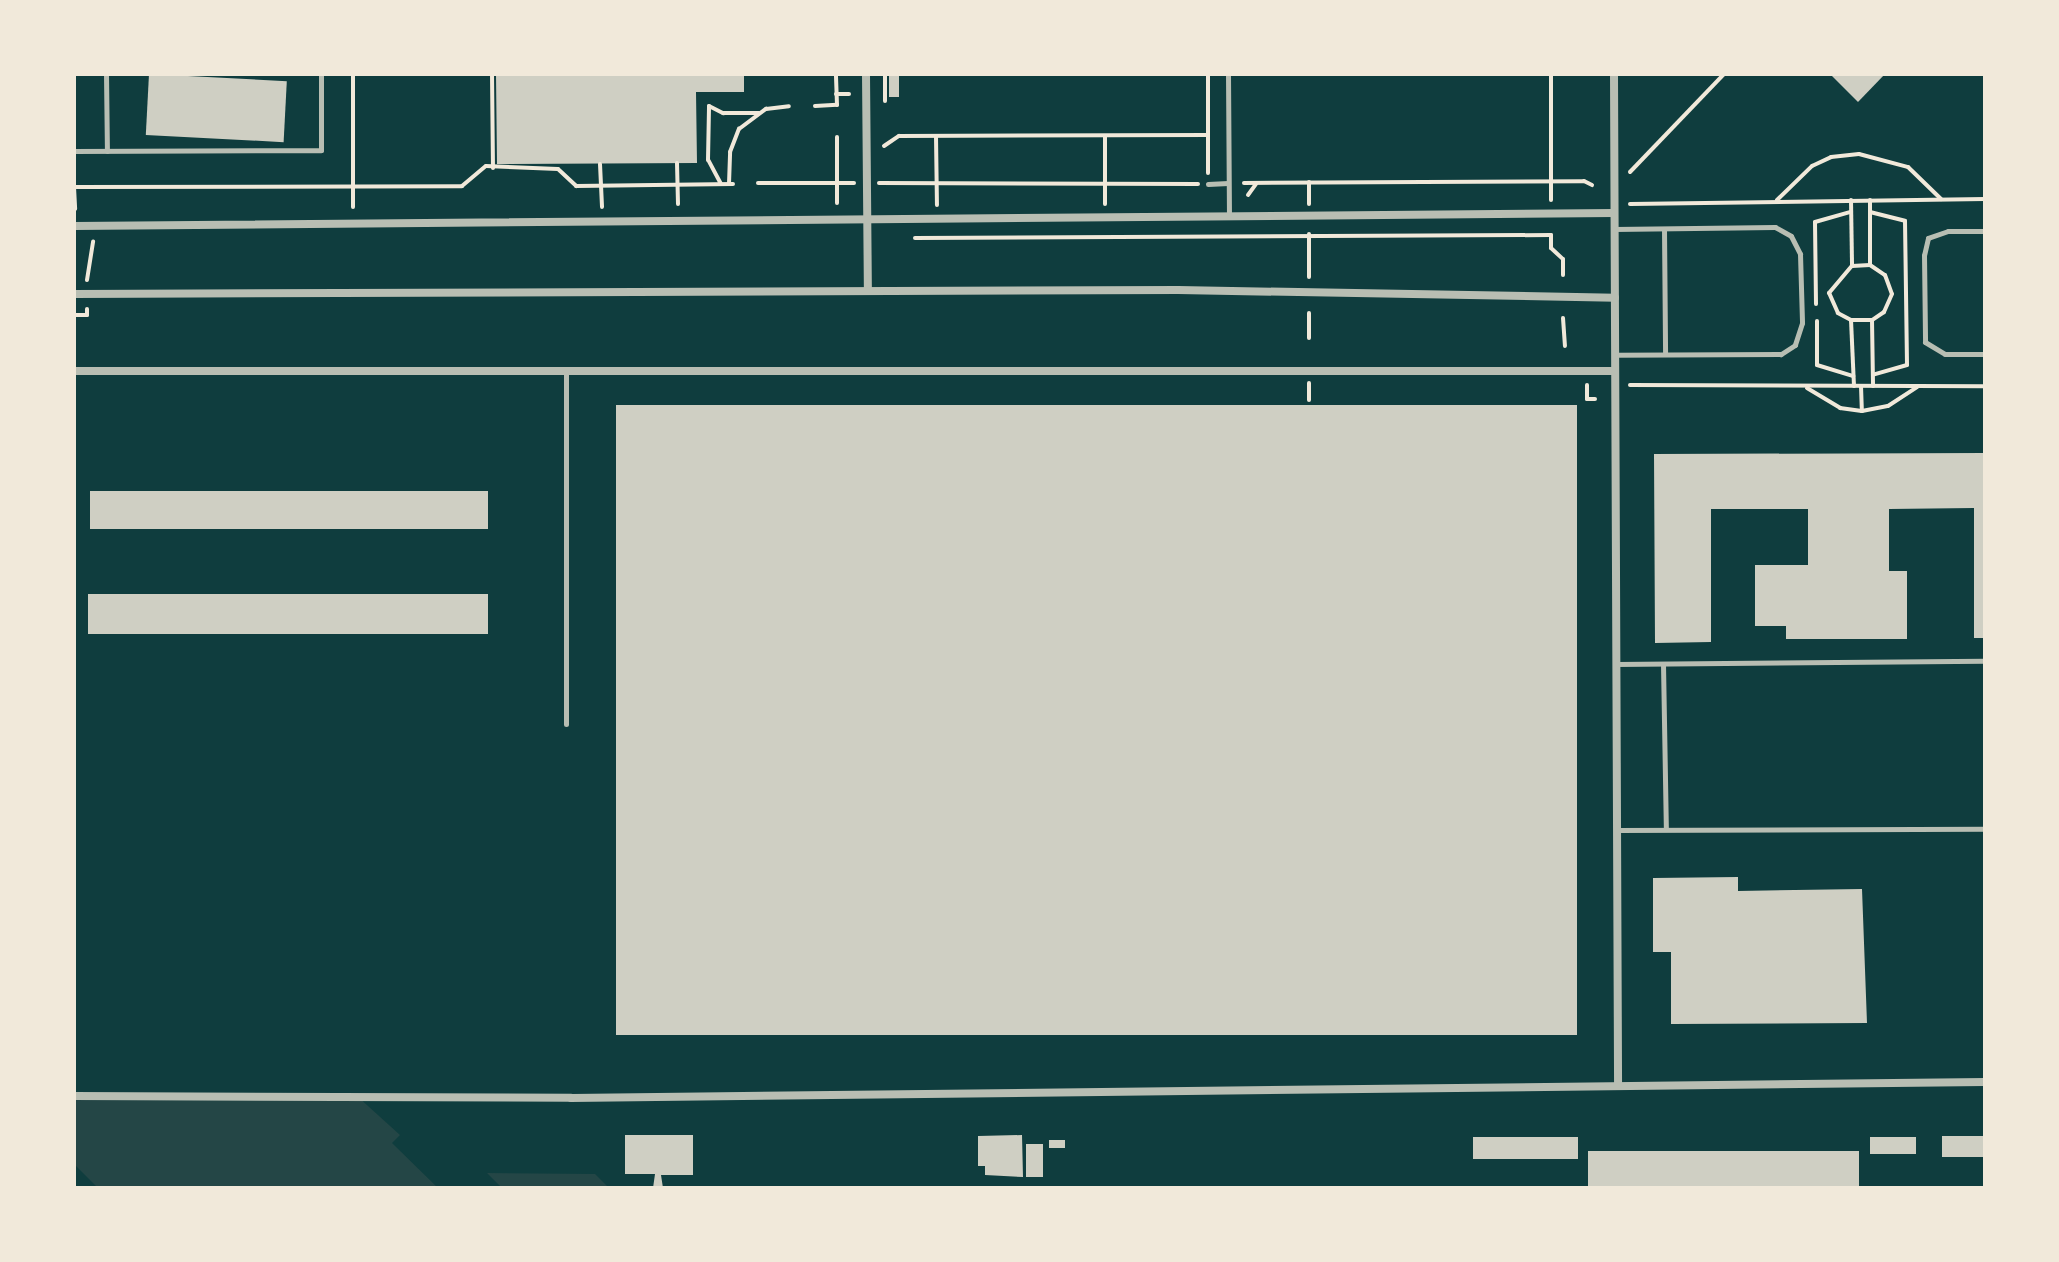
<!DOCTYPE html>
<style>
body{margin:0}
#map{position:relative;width:2059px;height:1262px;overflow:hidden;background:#0f3d3e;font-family:"IBM Plex Sans",sans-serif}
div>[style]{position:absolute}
.green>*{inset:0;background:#244646}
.building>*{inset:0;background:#cfcfc3;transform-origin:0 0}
.path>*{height:4px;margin:-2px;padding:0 2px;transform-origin:2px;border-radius:2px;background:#f1e9da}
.service>*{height:5px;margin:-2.5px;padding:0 2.5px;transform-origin:2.5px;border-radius:2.5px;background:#b8beb3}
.minor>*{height:8px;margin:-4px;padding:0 4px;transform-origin:4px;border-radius:4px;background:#b8beb3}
span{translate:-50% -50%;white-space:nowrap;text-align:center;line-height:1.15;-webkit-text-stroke:6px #f1e9da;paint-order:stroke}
.frame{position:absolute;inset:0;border:76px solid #f1e9da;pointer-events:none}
</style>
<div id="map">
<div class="green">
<div style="clip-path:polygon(357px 1096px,400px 1135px,392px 1143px,438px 1188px,98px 1188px,74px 1164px,74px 1097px)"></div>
<div style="clip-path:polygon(487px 1173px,595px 1174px,609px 1188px,502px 1188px)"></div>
</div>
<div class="building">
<div style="left:149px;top:74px;width:138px;height:61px;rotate:3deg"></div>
<div style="clip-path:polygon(496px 74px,744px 74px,744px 92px,696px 92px,697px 163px,497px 164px)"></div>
<div style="left:889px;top:74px;width:10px;height:23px"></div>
<div style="clip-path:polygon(1830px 74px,1885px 74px,1858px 102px)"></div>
<div style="left:1577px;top:405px;width:630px;height:961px;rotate:90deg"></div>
<div style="clip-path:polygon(1985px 453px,1985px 638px,1974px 638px,1974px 508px,1889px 509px,1889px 571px,1907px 571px,1907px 639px,1786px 639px,1786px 626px,1755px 626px,1755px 565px,1808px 565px,1808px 509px,1711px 509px,1711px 642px,1655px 643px,1654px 454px)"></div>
<div style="left:90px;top:491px;width:398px;height:38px"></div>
<div style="left:488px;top:594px;width:40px;height:400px;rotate:90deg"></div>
<div style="clip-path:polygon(1738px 877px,1738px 891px,1862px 889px,1867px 1023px,1671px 1024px,1671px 952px,1653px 952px,1653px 878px)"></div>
<div style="clip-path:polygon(625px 1135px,693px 1135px,693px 1175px,661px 1175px,663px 1188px,653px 1188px,655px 1174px,625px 1174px)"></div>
<div style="clip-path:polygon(1022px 1135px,1023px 1177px,985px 1175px,985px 1166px,978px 1166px,978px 1136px)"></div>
<div style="left:1985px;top:1136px;width:21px;height:43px;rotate:90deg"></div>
<div style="left:1473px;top:1137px;width:105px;height:22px"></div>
<div style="left:1870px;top:1137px;width:46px;height:17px"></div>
<div style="left:1049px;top:1140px;width:16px;height:8px"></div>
<div style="left:1026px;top:1144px;width:17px;height:33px"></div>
<div style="left:1588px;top:1151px;width:271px;height:37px"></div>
</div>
<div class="path">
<div style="left:353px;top:74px;width:133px;rotate:90deg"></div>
<div style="left:492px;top:74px;width:94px;rotate:89.4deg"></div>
<div style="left:885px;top:74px;width:27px;rotate:90deg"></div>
<div style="left:1208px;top:74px;width:99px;rotate:90deg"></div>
<div style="left:1551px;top:74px;width:126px;rotate:90deg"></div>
<div style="left:836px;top:94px;width:13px"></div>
<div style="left:815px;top:106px;width:22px;rotate:-3deg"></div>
<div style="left:837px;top:105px;width:31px;rotate:-92deg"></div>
<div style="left:936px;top:136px;width:69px;rotate:89.2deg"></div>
<div style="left:837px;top:137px;width:66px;rotate:90deg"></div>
<div style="left:884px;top:146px;width:18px;rotate:-34deg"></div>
<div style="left:899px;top:136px;width:309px;rotate:-0.2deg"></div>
<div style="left:677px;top:163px;width:41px;rotate:88.6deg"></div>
<div style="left:600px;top:164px;width:43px;rotate:87.3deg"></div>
<div style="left:1630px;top:172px;width:136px;rotate:-46.2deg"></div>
<div style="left:1309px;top:182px;width:22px;rotate:90deg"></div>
<div style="left:758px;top:183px;width:96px"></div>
<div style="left:879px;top:183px;width:319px;rotate:0.2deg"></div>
<div style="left:1244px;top:183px;width:340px;rotate:-0.3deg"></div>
<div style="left:1584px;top:181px;width:9px;rotate:27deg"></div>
<div style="left:721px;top:184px;width:27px;rotate:-118deg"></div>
<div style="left:708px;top:160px;width:54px;rotate:-88.9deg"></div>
<div style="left:709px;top:106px;width:16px;rotate:27deg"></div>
<div style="left:723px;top:113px;width:36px"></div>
<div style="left:729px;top:184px;width:32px;rotate:-88deg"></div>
<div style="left:730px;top:152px;width:25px;rotate:-69deg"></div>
<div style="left:739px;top:129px;width:34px;rotate:-37deg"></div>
<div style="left:766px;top:109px;width:23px;rotate:-7deg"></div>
<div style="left:74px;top:187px;width:388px;rotate:-0.1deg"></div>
<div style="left:462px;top:186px;width:31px;rotate:-40deg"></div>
<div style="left:486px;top:166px;width:72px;rotate:2.4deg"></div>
<div style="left:558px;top:169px;width:25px;rotate:43deg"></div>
<div style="left:576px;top:186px;width:157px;rotate:-0.7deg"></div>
<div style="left:74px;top:187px;width:22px;rotate:87deg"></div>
<div style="left:1248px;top:195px;width:14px;rotate:-54deg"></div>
<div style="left:1777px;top:200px;width:49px;rotate:-44.2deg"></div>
<div style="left:1812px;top:166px;width:21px;rotate:-25deg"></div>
<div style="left:1831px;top:157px;width:28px;rotate:-6deg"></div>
<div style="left:1859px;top:154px;width:51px;rotate:14.9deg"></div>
<div style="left:1908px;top:167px;width:46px;rotate:44.1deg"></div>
<div style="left:1851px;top:200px;width:66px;rotate:89.1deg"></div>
<div style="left:1870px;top:200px;width:65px;rotate:90deg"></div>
<div style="left:1105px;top:204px;width:68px;rotate:-90deg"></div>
<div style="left:1630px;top:204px;width:355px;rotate:-0.8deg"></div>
<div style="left:1870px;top:212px;width:36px;rotate:14deg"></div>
<div style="left:1905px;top:221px;width:144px;rotate:89.2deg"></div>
<div style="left:1907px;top:365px;width:35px;rotate:164deg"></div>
<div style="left:1309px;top:234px;width:43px;rotate:90deg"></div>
<div style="left:915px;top:238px;width:636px;rotate:-0.27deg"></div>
<div style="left:1551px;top:235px;width:13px;rotate:90deg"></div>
<div style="left:1551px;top:248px;width:16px;rotate:43deg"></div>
<div style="left:1563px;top:259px;width:16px;rotate:90deg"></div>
<div style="left:87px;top:280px;width:39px;rotate:-81deg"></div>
<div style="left:1816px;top:304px;width:82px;rotate:-90.7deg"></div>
<div style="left:1815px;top:222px;width:37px;rotate:-16deg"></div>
<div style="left:1309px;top:313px;width:25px;rotate:90deg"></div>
<div style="left:74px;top:315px;width:13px"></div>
<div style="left:87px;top:315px;width:6px;rotate:-90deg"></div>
<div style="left:1563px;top:318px;width:28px;rotate:86deg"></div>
<div style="left:1851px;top:320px;width:21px"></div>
<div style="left:1817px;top:321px;width:44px;rotate:90deg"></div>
<div style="left:1817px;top:365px;width:38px;rotate:17deg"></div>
<div style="left:1309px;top:383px;width:17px;rotate:90deg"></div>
<div style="left:1587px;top:385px;width:14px;rotate:90deg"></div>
<div style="left:1587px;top:399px;width:8px"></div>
<div style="left:1630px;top:385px;width:355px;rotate:0.2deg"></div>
<div style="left:1854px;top:386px;width:66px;rotate:-92.6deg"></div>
<div style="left:1851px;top:320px;width:15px;rotate:-152deg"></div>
<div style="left:1838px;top:313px;width:22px;rotate:-114deg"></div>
<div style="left:1829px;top:293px;width:35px;rotate:-50deg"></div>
<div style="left:1852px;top:266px;width:18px;rotate:-3deg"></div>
<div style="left:1870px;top:265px;width:18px;rotate:34deg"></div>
<div style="left:1885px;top:275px;width:20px;rotate:70deg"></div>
<div style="left:1892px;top:294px;width:20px;rotate:114deg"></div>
<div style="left:1884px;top:312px;width:14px;rotate:146deg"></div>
<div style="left:1872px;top:320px;width:66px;rotate:89.1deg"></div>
<div style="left:1861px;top:386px;width:25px;rotate:88deg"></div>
<div style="left:1807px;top:388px;width:39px;rotate:31deg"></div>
<div style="left:1840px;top:408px;width:22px;rotate:8deg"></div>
<div style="left:1862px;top:411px;width:26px;rotate:-11deg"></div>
<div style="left:1888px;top:406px;width:35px;rotate:-33deg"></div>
</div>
<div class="service">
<div style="left:106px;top:74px;width:77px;rotate:89.3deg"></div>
<div style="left:1228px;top:74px;width:142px;rotate:89.6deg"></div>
<div style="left:74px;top:151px;width:247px;rotate:-0.2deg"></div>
<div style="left:321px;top:150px;width:76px;rotate:-90deg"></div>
<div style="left:1208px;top:184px;width:20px;rotate:-3deg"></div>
<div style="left:1614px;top:229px;width:161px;rotate:-0.7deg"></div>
<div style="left:1775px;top:227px;width:18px;rotate:29deg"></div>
<div style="left:1791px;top:236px;width:20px;rotate:63deg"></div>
<div style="left:1800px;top:254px;width:69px;rotate:88.3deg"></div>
<div style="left:1802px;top:323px;width:23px;rotate:108deg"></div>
<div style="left:1795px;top:345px;width:17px;rotate:147deg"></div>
<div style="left:1781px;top:354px;width:166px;rotate:179.7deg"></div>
<div style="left:1664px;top:229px;width:125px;rotate:89.5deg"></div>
<div style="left:1985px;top:231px;width:37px;rotate:180deg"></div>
<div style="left:1948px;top:231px;width:21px;rotate:161deg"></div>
<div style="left:1928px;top:238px;width:17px;rotate:103deg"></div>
<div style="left:1924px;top:255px;width:87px;rotate:89.3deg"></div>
<div style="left:1925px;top:342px;width:23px;rotate:31deg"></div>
<div style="left:1945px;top:354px;width:40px"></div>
<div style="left:1616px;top:664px;width:369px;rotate:-0.5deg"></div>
<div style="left:1663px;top:664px;width:165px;rotate:89deg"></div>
<div style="left:566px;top:724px;width:352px;rotate:-90deg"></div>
<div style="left:1617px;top:830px;width:368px;rotate:-0.2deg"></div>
</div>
<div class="minor">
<div style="left:866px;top:74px;width:217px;rotate:89.5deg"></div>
<div style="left:1614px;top:74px;width:1009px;rotate:89.77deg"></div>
<div style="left:74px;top:226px;width:1540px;rotate:-0.48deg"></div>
<div style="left:74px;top:294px;width:1104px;rotate:-0.21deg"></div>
<div style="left:1178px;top:290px;width:437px;rotate:1deg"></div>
<div style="left:74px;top:371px;width:1541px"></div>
<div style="left:74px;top:1096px;width:497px;rotate:0.2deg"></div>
<div style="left:571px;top:1098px;width:1414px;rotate:-0.65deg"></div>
</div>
<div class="frame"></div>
</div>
